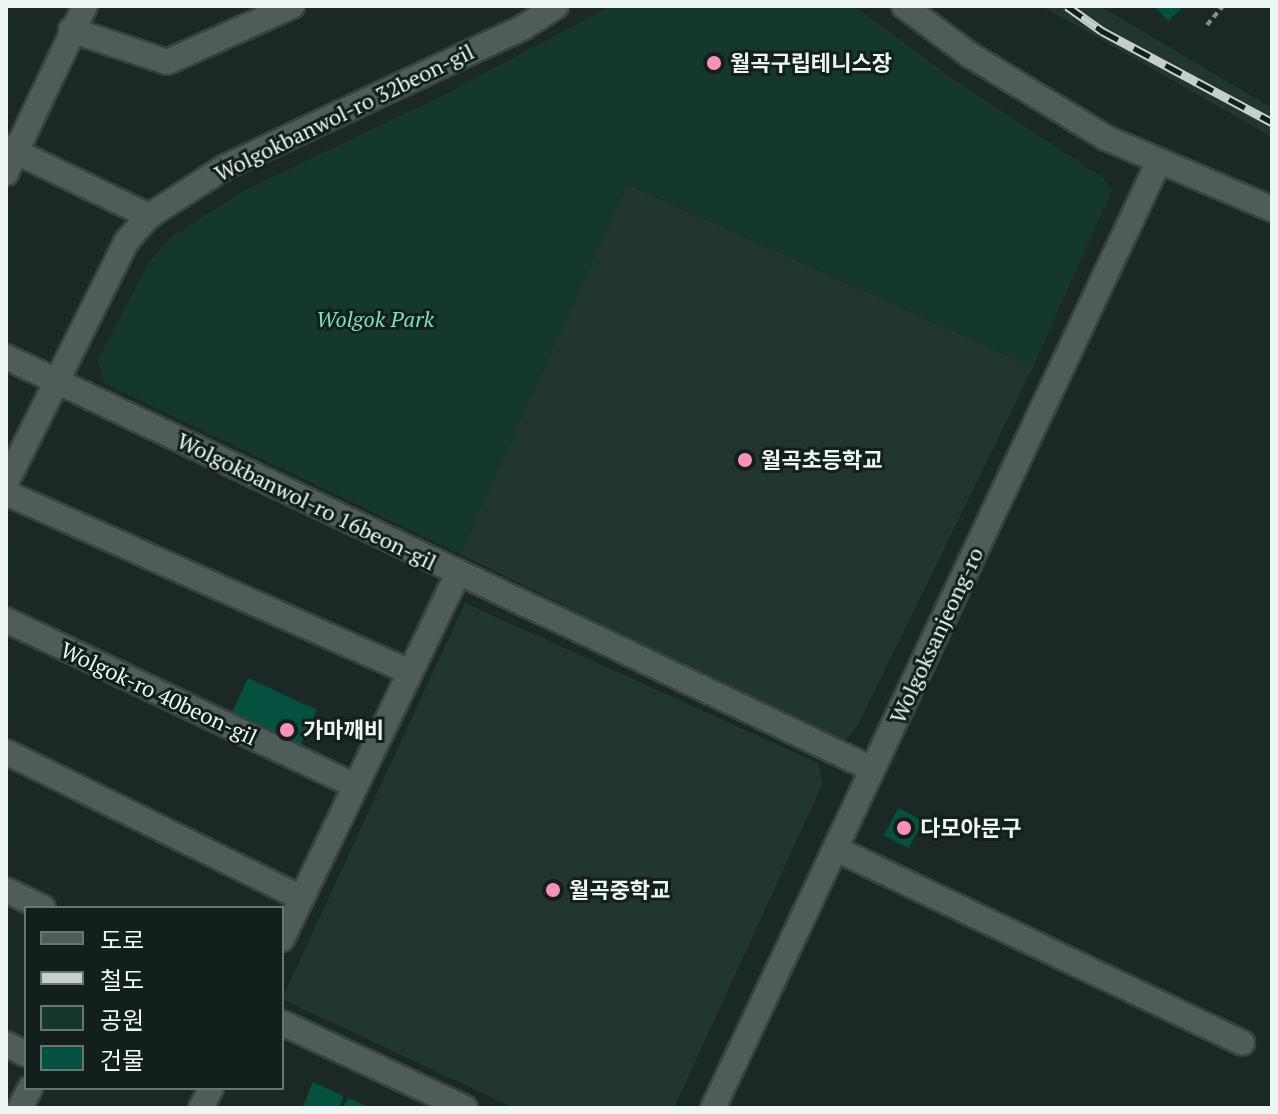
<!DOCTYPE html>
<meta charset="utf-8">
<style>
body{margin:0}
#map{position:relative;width:1278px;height:1114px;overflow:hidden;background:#1b2924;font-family:"PT Serif","Noto Sans KR",serif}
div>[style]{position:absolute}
.built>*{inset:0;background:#213630}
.green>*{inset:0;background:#15382e}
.building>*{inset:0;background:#045140;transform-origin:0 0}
.path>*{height:4px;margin-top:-2px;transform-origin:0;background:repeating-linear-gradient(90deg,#86918d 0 6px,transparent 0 10px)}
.roads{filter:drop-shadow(2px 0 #384340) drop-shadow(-2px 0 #384340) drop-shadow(0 2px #384340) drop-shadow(0 -2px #384340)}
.minor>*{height:24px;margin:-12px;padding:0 12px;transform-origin:12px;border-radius:12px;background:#4e5d57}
.rail>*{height:9px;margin-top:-4.5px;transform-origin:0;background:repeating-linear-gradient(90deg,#121f1b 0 18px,#c5cfcc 0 36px);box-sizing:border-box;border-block:2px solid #c5cfcc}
.dots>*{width:22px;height:22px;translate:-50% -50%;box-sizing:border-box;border:4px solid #121f1b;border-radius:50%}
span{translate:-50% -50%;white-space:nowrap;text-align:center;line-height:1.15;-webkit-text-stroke:6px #121f1b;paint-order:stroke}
.poi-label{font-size:22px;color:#edf6f3;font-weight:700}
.left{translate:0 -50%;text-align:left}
.street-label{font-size:22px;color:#edf6f3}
.park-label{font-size:22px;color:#7addbf;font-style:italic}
.frame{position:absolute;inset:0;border:8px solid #edf6f3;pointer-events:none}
.legend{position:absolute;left:24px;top:906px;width:260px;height:184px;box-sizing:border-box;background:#121f1b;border:2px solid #6a7571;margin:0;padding:10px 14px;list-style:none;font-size:24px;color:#edf6f3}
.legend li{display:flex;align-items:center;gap:16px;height:40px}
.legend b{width:40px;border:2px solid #6a7571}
</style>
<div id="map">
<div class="built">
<div style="clip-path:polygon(1042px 6px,1100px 6px,1272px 108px,1272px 137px)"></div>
<div style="clip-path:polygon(627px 184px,1033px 367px,858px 725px,843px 743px,460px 554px)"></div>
<div style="clip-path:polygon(465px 603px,818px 763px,823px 783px,674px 1108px,514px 1108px,282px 999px)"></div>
</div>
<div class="green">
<div style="clip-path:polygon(611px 6px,854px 6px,954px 80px,1103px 178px,1112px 190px,1033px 367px,628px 184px,460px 554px,104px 383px,98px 360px,148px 264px,170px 238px,247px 189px,440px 97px)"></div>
</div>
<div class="building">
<div style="clip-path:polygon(1154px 6px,1184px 6px,1168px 21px)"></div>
<div style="left:248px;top:678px;width:76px;height:38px;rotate:25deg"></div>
<div style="left:898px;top:808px;width:28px;height:31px;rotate:27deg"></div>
<div style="clip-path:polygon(313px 1082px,344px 1096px,339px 1108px,302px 1108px)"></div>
<div style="clip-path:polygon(348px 1098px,370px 1108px,343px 1108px)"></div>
</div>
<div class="path">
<div style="left:1207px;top:25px;width:25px;rotate:-50deg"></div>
</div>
<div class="roads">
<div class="minor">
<div style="left:904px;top:6px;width:82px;rotate:36.6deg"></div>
<div style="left:970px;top:55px;width:159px;rotate:31.4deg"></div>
<div style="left:1106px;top:138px;width:181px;rotate:23.2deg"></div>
<div style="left:71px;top:30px;width:101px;rotate:18.4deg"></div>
<div style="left:167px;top:62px;width:137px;rotate:-24.1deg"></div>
<div style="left:6px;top:147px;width:159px;rotate:25.8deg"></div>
<div style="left:6px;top:173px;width:185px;rotate:-64.7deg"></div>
<div style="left:6px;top:357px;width:959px;rotate:25.44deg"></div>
<div style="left:6px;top:483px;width:269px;rotate:-63.5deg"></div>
<div style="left:126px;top:242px;width:35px;rotate:-49deg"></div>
<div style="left:149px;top:216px;width:90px;rotate:-32.8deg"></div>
<div style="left:225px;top:167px;width:330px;rotate:-25.1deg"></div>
<div style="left:524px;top:27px;width:38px;rotate:-33deg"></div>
<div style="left:6px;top:493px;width:442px;rotate:23.9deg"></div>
<div style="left:6px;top:620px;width:387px;rotate:25.4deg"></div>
<div style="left:6px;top:752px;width:330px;rotate:26.3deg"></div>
<div style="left:836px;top:849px;width:450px;rotate:25.5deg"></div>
<div style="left:6px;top:890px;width:41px;rotate:25.9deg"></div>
<div style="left:282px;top:939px;width:405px;rotate:-64.3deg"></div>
<div style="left:282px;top:1023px;width:202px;rotate:24.9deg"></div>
<div style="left:6px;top:1044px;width:22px;rotate:27deg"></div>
<div style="left:20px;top:1108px;width:22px;rotate:-63deg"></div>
<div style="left:201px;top:1108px;width:22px;rotate:-63deg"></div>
<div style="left:713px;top:1108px;width:1047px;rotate:-64.78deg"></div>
</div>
</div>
<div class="rail">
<div style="left:1067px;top:6px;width:43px;rotate:35.5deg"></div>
<div style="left:1102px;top:31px;width:193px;rotate:28.2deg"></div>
</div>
<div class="dots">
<div style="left:714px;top:63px;background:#fe8ebb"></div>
<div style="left:745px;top:460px;background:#fe8ebb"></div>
<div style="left:287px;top:730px;background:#fe8ebb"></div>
<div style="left:904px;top:828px;background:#fe8ebb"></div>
<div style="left:553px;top:890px;background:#fe8ebb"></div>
</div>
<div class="poi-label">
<span class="left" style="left:730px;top:63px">월곡구립테니스장</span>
<span class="left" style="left:761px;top:460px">월곡초등학교</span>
<span class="left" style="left:303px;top:730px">가마깨비</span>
<span class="left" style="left:920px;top:828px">다모아문구</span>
<span class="left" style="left:569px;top:890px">월곡중학교</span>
</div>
<div class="street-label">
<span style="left:344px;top:112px;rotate:-26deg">Wolgokbanwol-ro 32beon-gil</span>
<span style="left:307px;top:501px;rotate:26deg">Wolgokbanwol-ro 16beon-gil</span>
<span style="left:936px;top:635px;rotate:-65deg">Wolgoksanjeong-ro</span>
<span style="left:159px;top:693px;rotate:25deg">Wolgok-ro 40beon-gil</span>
</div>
<div class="park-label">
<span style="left:375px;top:319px">Wolgok Park</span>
</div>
<div class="frame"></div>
<ul class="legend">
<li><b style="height:10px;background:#4e5d57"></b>도로</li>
<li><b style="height:10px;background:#c5cfcc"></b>철도</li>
<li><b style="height:22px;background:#15382e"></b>공원</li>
<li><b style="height:22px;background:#045140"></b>건물</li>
</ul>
</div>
